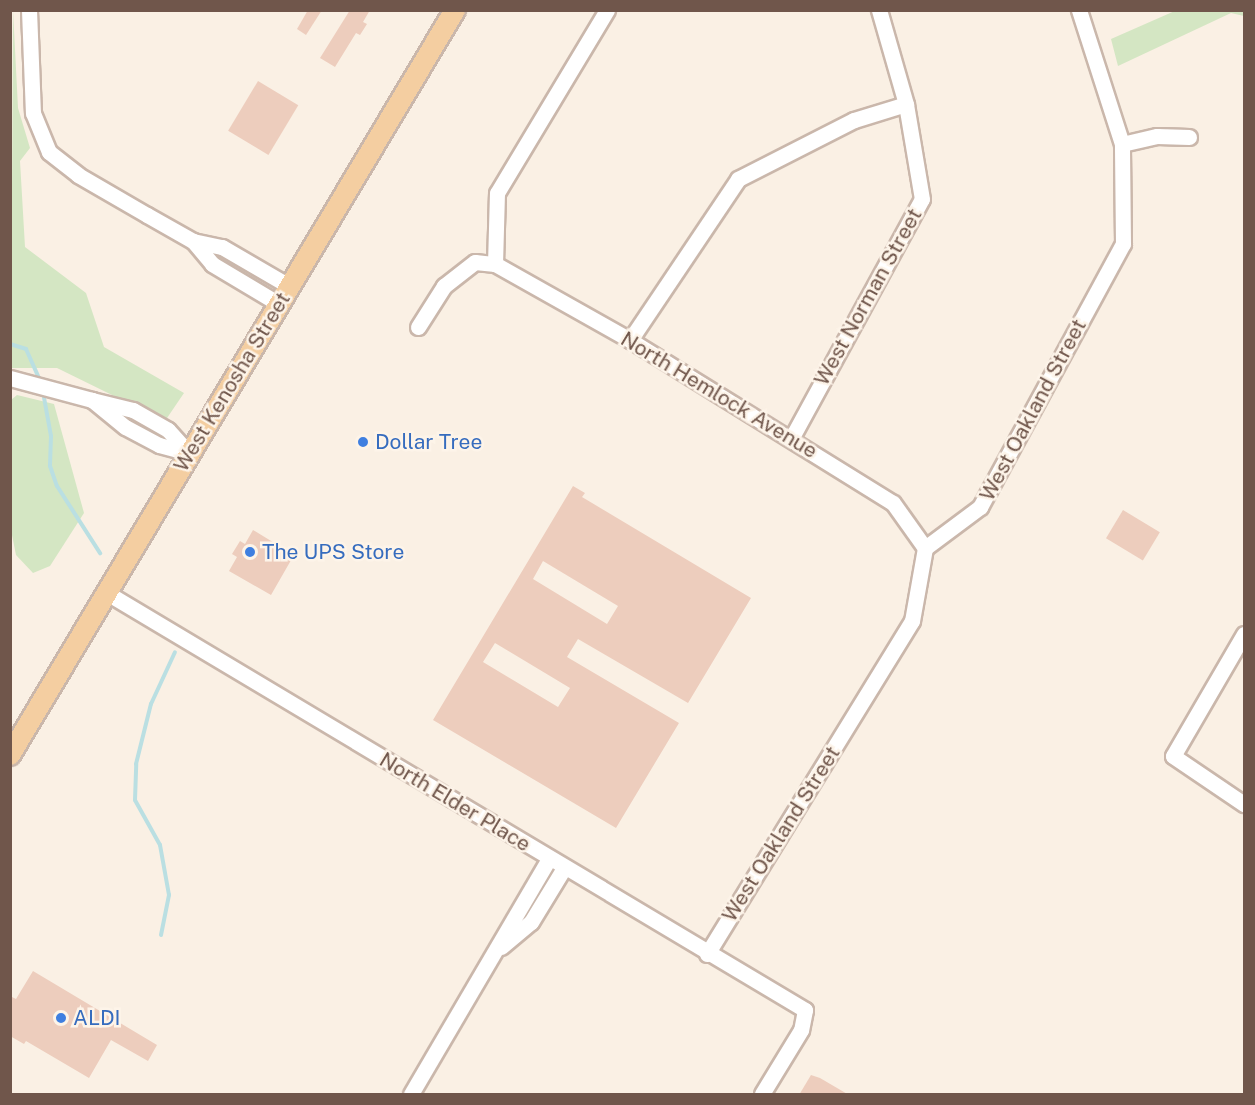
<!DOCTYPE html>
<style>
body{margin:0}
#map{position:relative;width:1255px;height:1105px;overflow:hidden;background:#faf0e4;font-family:"Public Sans",sans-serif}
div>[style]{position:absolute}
.green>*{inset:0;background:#d4e6c3}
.stream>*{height:4px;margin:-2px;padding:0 2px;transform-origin:2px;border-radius:2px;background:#badfe2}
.building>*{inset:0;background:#edcdbd;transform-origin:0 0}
.roads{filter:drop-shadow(2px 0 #cab7ab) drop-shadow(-2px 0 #cab7ab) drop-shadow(0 2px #cab7ab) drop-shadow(0 -2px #cab7ab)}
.minor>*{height:15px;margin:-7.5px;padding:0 7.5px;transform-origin:7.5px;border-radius:7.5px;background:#fff}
.major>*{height:20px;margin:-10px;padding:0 10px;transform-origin:10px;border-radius:10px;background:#f4cea1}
.dots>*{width:16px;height:16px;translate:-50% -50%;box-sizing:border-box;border:3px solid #fdf4e9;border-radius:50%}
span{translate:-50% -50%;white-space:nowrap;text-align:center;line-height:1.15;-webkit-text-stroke:5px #fdf4e9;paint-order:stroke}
.street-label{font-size:21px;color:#70564b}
.shop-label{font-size:21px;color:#366cbe}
.left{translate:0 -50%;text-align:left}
.frame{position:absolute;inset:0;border:12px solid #70564b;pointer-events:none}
</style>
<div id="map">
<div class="green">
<div style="clip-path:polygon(13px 10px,18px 108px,30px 148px,20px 161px,25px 247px,86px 293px,104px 347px,184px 393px,165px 421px,57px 368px,11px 368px)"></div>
<div style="clip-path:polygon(1177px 10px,1244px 11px,1244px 16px,1231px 13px,1118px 66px,1111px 39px)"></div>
<div style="clip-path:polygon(17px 395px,54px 404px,84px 513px,50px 566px,33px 573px,16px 555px,11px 530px,11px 400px)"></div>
</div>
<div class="stream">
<div style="left:10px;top:344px;width:17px;rotate:17deg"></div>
<div style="left:26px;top:349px;width:36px;rotate:66deg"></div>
<div style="left:43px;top:392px;width:45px;rotate:79.7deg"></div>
<div style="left:51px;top:436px;width:30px;rotate:92deg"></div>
<div style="left:50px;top:466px;width:21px;rotate:71deg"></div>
<div style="left:57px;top:486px;width:80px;rotate:57.3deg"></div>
<div style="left:161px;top:935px;width:41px;rotate:-78.7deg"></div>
<div style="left:169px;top:895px;width:51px;rotate:-100.2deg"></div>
<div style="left:160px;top:845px;width:51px;rotate:-119.1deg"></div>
<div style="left:135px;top:800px;width:36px;rotate:-88deg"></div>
<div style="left:136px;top:764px;width:62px;rotate:-76deg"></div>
<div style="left:151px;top:704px;width:57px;rotate:-65.2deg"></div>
</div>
<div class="building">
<div style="clip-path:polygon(308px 10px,322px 10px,306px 35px,297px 29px)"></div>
<div style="clip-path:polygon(350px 10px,370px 10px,363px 22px,367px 24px,360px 35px,356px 33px,335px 67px,320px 58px)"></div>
<div style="left:258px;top:81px;width:47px;height:58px;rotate:31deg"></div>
<div style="clip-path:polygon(evenodd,573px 486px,585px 493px,582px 497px,751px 598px,688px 703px,578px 639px,567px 657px,679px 723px,616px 828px,433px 720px,573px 486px,543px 561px,618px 606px,607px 624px,533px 579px,543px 561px,573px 486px,495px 643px,570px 688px,558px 707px,483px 662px,495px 643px)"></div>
<div style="left:1123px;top:510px;width:43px;height:33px;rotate:31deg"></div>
<div style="clip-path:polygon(253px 530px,294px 555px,271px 595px,229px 571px,237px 557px,232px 554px,240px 541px,245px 544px)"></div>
<div style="clip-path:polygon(33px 971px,157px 1045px,148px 1061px,111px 1040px,89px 1078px,26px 1041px,24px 1044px,10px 1036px,10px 996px,16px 999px)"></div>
<div style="clip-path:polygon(811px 1075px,820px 1078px,849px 1095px,799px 1095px)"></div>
</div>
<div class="roads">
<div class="minor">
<div style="left:29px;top:10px;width:103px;rotate:87.8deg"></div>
<div style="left:33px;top:113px;width:42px;rotate:67.7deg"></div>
<div style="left:49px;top:152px;width:37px;rotate:38deg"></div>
<div style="left:78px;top:175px;width:80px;rotate:30.1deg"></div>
<div style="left:147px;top:215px;width:53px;rotate:29.5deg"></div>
<div style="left:193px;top:241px;width:30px;rotate:12deg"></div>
<div style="left:222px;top:247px;width:78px;rotate:30.2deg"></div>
<div style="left:1122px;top:144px;width:36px;rotate:-13deg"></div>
<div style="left:1157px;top:136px;width:32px;rotate:2deg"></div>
<div style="left:193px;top:241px;width:30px;rotate:50deg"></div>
<div style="left:212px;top:264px;width:78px;rotate:30.8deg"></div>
<div style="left:495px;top:264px;width:155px;rotate:29.4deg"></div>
<div style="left:630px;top:340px;width:309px;rotate:31.8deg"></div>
<div style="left:893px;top:503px;width:55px;rotate:54.6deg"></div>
<div style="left:418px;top:327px;width:49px;rotate:-57.6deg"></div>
<div style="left:444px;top:286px;width:39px;rotate:-38deg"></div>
<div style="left:475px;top:262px;width:20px;rotate:6deg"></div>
<div style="left:495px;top:264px;width:71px;rotate:-88.4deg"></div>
<div style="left:497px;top:193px;width:214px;rotate:-59deg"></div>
<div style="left:630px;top:340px;width:194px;rotate:-56.1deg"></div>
<div style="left:738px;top:179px;width:130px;rotate:-27deg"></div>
<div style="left:854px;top:120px;width:54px;rotate:-17.1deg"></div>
<div style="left:10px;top:378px;width:85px;rotate:15deg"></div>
<div style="left:92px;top:400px;width:42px;rotate:13.7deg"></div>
<div style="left:133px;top:410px;width:40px;rotate:29.7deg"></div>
<div style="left:168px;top:430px;width:31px;rotate:48deg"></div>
<div style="left:189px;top:453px;width:31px;rotate:-165deg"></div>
<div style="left:159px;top:445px;width:38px;rotate:-152deg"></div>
<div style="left:125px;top:427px;width:43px;rotate:-140.7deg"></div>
<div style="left:791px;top:439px;width:273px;rotate:-61.4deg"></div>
<div style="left:922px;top:199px;width:96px;rotate:-99.6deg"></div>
<div style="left:906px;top:104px;width:98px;rotate:-106deg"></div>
<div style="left:107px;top:593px;width:813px;rotate:30.85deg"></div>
<div style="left:805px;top:1010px;width:20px;rotate:101deg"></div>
<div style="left:801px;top:1030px;width:75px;rotate:121.4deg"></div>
<div style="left:1244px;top:634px;width:141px;rotate:120.2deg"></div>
<div style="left:1173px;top:756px;width:86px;rotate:34.1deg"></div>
<div style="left:501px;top:947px;width:39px;rotate:-40deg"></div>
<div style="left:531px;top:922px;width:63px;rotate:-58.6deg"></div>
<div style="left:707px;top:954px;width:391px;rotate:-58.4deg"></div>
<div style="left:912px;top:621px;width:74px;rotate:-79.9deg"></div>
<div style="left:925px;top:548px;width:69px;rotate:-36.7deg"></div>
<div style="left:980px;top:507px;width:299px;rotate:-61.5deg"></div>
<div style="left:1123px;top:244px;width:100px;rotate:-90.6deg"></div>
<div style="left:1122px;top:144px;width:141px;rotate:-107.8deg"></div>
<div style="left:411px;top:1094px;width:273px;rotate:-59.6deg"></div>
</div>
<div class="major">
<div style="left:10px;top:755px;width:868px;rotate:-59.15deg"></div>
</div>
</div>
<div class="dots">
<div style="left:363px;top:442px;background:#3f7fe0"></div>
<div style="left:250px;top:552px;background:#3f7fe0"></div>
<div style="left:61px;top:1018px;background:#3f7fe0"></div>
</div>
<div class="street-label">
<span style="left:868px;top:297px;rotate:-61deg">West Norman Street</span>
<span style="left:232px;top:382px;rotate:-59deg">West Kenosha Street</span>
<span style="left:719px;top:395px;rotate:31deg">North Hemlock Avenue</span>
<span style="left:1033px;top:410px;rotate:-62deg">West Oakland Street</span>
<span style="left:455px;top:802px;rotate:31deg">North Elder Place</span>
<span style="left:781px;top:834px;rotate:-58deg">West Oakland Street</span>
</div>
<div class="shop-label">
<span class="left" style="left:375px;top:442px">Dollar Tree</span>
<span class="left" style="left:262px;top:552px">The UPS Store</span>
<span class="left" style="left:73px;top:1018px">ALDI</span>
</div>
<div class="frame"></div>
</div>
